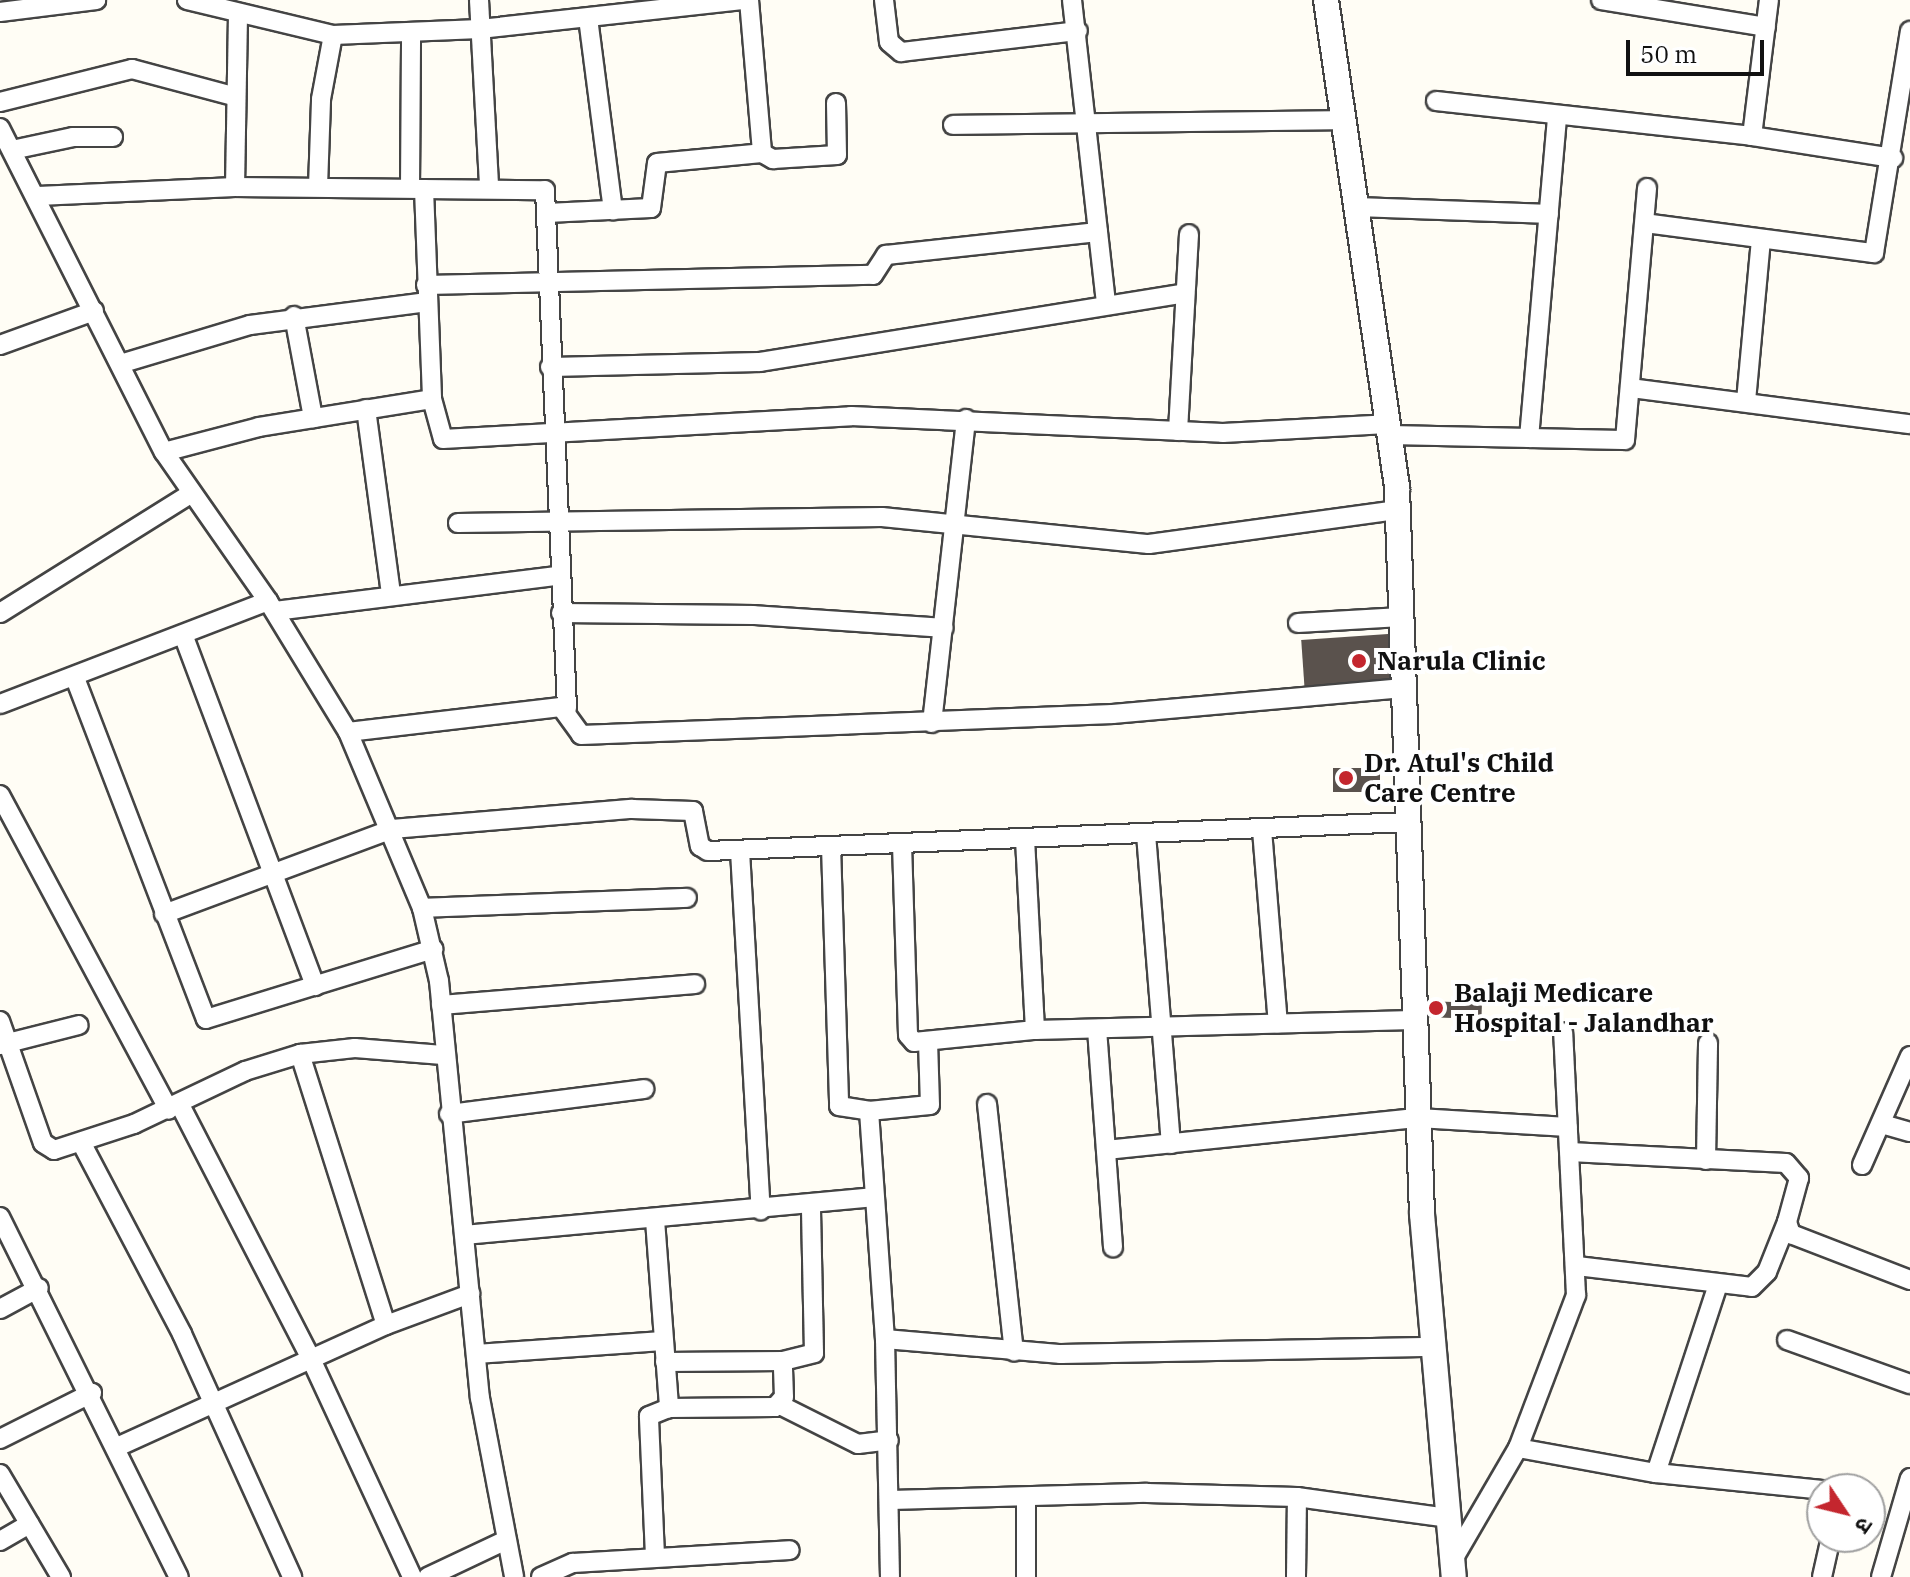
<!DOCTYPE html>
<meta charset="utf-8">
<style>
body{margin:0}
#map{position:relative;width:1910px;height:1577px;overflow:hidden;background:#fffdf5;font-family:"IBM Plex Serif","Noto Sans Devanagari",serif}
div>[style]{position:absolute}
.building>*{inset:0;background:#5a524d;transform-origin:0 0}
.roads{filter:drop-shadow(2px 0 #444) drop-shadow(-2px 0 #444) drop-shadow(0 2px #444) drop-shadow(0 -2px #444)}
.minor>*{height:18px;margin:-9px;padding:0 9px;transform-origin:9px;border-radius:9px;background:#fff}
.tertiary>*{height:24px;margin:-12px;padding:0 12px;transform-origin:12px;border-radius:12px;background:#fff}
.dots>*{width:22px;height:22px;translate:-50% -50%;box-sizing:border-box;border:4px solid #fff;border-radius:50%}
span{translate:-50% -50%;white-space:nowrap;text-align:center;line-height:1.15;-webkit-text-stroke:8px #fff;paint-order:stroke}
.poi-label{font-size:26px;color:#111;font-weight:700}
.left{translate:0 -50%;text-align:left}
.north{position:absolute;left:1806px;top:1473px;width:80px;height:80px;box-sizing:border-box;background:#fff;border:2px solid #a0a0a0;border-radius:50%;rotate:125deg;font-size:22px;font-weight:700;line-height:32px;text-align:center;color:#111}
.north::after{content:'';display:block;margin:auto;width:28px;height:36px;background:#c4262e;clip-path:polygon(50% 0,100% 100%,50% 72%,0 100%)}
.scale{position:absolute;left:1626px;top:40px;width:138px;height:36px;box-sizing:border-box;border:4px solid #111;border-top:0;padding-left:10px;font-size:24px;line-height:28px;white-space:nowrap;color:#111;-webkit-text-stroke:6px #fff;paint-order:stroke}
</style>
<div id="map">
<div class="building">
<div style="left:1388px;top:634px;width:51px;height:87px;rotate:86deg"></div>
<div style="left:1333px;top:768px;width:47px;height:24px"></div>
<div style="left:1424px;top:1001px;width:58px;height:16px;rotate:2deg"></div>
</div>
<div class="roads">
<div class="minor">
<div style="left:187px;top:0;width:150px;rotate:13.5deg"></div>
<div style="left:333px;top:35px;width:147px;rotate:-2.3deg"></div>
<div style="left:480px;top:29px;width:264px;rotate:-6.3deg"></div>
<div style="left:479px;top:0;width:186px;rotate:86.9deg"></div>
<div style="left:749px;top:0;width:154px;rotate:85.1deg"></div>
<div style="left:762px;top:153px;width:13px;rotate:29deg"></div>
<div style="left:773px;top:159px;width:64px;rotate:-3.6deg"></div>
<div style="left:837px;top:155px;width:52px;rotate:-91.1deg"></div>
<div style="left:884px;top:0;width:42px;rotate:83.2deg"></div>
<div style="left:889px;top:42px;width:16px;rotate:40deg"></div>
<div style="left:901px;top:52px;width:178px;rotate:-6.8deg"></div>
<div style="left:1072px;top:0;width:306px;rotate:83.6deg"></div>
<div style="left:1601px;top:0;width:167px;rotate:9.3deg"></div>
<div style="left:0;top:12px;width:97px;rotate:-7.1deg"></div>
<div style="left:588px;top:18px;width:194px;rotate:82.6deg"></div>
<div style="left:1436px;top:101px;width:318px;rotate:6.3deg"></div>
<div style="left:1752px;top:136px;width:143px;rotate:8.9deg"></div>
<div style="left:0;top:102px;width:136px;rotate:-14deg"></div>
<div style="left:132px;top:69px;width:105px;rotate:15deg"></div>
<div style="left:953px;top:125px;width:391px;rotate:-0.7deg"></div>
<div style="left:0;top:128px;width:363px;rotate:63.2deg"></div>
<div style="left:164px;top:452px;width:182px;rotate:55.1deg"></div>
<div style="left:268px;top:601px;width:153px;rotate:58.6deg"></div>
<div style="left:348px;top:732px;width:191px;rotate:67.2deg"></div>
<div style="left:422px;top:908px;width:75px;rotate:76.9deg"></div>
<div style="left:439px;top:981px;width:419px;rotate:84.4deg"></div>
<div style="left:480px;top:1398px;width:182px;rotate:79.2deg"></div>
<div style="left:1752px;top:136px;width:137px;rotate:-82.9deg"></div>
<div style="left:12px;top:150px;width:62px;rotate:-12deg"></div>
<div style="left:73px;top:137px;width:40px"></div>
<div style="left:235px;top:187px;width:170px;rotate:-89deg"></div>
<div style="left:318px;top:187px;width:88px;rotate:-88deg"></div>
<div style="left:321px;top:99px;width:65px;rotate:-79.4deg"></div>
<div style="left:410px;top:188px;width:155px;rotate:-89.6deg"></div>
<div style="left:424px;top:189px;width:210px;rotate:87.8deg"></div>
<div style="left:432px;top:399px;width:41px;rotate:74.6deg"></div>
<div style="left:443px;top:439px;width:409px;rotate:-3.2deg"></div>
<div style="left:851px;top:416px;width:372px;rotate:2.6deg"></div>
<div style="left:1223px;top:433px;width:164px;rotate:-3.1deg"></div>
<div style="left:38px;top:196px;width:197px;rotate:-2.6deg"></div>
<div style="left:235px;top:187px;width:310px;rotate:0.6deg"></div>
<div style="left:545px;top:190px;width:519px;rotate:87.57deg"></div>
<div style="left:1359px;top:207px;width:190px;rotate:2.1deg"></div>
<div style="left:547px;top:213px;width:104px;rotate:-2.8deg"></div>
<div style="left:651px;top:208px;width:45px;rotate:-82.4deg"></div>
<div style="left:657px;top:163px;width:105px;rotate:-5.4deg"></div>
<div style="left:1645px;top:223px;width:231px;rotate:7.5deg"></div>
<div style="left:1874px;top:253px;width:225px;rotate:-80.8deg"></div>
<div style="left:426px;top:285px;width:447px;rotate:-1.3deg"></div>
<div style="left:873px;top:275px;width:24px;rotate:-57deg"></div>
<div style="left:886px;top:255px;width:213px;rotate:-6.2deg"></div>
<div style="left:294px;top:316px;width:104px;rotate:79.4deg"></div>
<div style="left:0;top:345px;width:100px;rotate:-19.9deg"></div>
<div style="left:120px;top:364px;width:136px;rotate:-16.7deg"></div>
<div style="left:250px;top:325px;width:177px;rotate:-7.4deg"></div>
<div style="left:550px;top:367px;width:210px;rotate:-1.4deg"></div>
<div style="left:760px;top:362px;width:430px;rotate:-9.2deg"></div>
<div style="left:1631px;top:388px;width:281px;rotate:7.4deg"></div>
<div style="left:1746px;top:401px;width:162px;rotate:-84.7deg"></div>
<div style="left:366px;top:409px;width:187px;rotate:82.3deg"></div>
<div style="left:1178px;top:431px;width:197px;rotate:-86.8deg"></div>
<div style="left:1388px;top:435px;width:237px;rotate:1.2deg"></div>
<div style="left:1625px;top:440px;width:253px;rotate:-85deg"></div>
<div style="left:1529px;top:438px;width:323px;rotate:-85deg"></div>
<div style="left:164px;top:452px;width:98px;rotate:-14.7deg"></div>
<div style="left:259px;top:427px;width:175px;rotate:-9.2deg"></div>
<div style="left:458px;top:523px;width:424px;rotate:-0.8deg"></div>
<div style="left:882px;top:517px;width:268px;rotate:5.8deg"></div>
<div style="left:1149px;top:544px;width:251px;rotate:-7.8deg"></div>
<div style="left:275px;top:611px;width:284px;rotate:-7.1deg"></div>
<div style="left:0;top:613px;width:226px;rotate:-32deg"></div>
<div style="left:561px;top:613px;width:192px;rotate:0.6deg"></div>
<div style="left:753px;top:615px;width:191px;rotate:3.9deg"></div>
<div style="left:1298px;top:623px;width:103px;rotate:-3.3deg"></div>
<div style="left:184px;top:637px;width:373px;rotate:69.4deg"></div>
<div style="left:75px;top:678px;width:365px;rotate:69deg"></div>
<div style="left:206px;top:1019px;width:238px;rotate:-17.1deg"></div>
<div style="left:0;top:704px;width:287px;rotate:-21deg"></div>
<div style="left:932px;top:723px;width:306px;rotate:-83.6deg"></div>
<div style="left:348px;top:732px;width:214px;rotate:-6.7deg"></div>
<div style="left:561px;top:707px;width:34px;rotate:54deg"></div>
<div style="left:581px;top:735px;width:532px;rotate:-2.26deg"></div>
<div style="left:1113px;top:714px;width:291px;rotate:-5.1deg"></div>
<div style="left:0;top:795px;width:357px;rotate:61.8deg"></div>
<div style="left:1262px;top:830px;width:194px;rotate:85.3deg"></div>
<div style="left:1146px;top:834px;width:311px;rotate:85.4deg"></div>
<div style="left:1025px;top:839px;width:191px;rotate:87deg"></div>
<div style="left:902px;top:844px;width:191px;rotate:88.2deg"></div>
<div style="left:908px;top:1035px;width:9px;rotate:49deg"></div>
<div style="left:914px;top:1042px;width:122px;rotate:-5.7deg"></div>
<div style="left:1035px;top:1030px;width:378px;rotate:-1.5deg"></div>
<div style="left:831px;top:846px;width:260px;rotate:88.2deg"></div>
<div style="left:839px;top:1106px;width:30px;rotate:9deg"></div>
<div style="left:869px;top:1111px;width:61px;rotate:-5.6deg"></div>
<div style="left:930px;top:1105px;width:62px;rotate:-91.8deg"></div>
<div style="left:740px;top:851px;width:360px;rotate:86.7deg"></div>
<div style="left:422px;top:908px;width:265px;rotate:-2.2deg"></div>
<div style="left:164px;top:914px;width:243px;rotate:-20.4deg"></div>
<div style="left:392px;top:829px;width:241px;rotate:-4.8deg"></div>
<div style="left:632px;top:809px;width:61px;rotate:1.9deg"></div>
<div style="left:693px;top:811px;width:36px;rotate:79deg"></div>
<div style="left:700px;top:846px;width:9px;rotate:32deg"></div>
<div style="left:708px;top:851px;width:701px;rotate:-2.37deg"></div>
<div style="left:441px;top:1005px;width:255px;rotate:-4.7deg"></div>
<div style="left:0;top:1021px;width:129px;rotate:70.6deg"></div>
<div style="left:43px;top:1143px;width:13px;rotate:32deg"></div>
<div style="left:54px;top:1150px;width:84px;rotate:-18deg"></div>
<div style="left:134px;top:1124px;width:123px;rotate:-25.5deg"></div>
<div style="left:245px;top:1071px;width:58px;rotate:-17.2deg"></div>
<div style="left:300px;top:1054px;width:55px;rotate:-6.2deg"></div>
<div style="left:355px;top:1048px;width:88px;rotate:4.5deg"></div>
<div style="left:1097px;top:1029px;width:219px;rotate:85.8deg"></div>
<div style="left:0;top:1045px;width:81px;rotate:-14.2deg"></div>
<div style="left:300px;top:1054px;width:284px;rotate:72.4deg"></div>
<div style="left:987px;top:1104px;width:249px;rotate:83.8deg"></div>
<div style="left:180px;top:1105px;width:286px;rotate:62.7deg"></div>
<div style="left:311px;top:1359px;width:240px;rotate:65.1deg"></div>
<div style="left:869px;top:1111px;width:229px;rotate:86deg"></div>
<div style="left:885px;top:1339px;width:238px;rotate:88.8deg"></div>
<div style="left:449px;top:1114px;width:197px;rotate:-7.3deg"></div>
<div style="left:1882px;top:1124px;width:29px;rotate:16deg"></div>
<div style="left:82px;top:1144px;width:215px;rotate:62.2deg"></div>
<div style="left:182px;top:1334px;width:267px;rotate:65.6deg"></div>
<div style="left:1106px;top:1150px;width:314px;rotate:-5.9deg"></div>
<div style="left:1418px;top:1118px;width:150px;rotate:3.4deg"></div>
<div style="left:1570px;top:1152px;width:216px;rotate:2.9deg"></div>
<div style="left:1786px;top:1163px;width:20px;rotate:49deg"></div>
<div style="left:1799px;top:1178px;width:46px;rotate:105.3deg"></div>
<div style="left:1787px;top:1222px;width:13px;rotate:72deg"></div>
<div style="left:1791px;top:1234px;width:128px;rotate:21.1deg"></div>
<div style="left:1706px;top:1160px;width:117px;rotate:-89deg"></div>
<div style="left:1862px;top:1165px;width:119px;rotate:-66.2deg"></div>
<div style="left:0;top:1217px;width:402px;rotate:63.6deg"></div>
<div style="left:655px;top:1220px;width:189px;rotate:85.7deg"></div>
<div style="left:465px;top:1235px;width:411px;rotate:-5.3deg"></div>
<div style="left:1577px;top:1266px;width:176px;rotate:6.8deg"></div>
<div style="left:1752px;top:1287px;width:21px;rotate:-45deg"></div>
<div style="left:1767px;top:1272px;width:54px;rotate:-68.2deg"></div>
<div style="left:0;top:1309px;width:44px;rotate:-28.3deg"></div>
<div style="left:885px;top:1339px;width:177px;rotate:4.9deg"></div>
<div style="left:1061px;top:1354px;width:375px;rotate:-1.1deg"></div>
<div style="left:1787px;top:1340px;width:131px;rotate:19.7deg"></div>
<div style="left:476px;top:1354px;width:187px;rotate:-4deg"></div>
<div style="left:665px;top:1362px;width:118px;rotate:-0.5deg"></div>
<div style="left:783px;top:1361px;width:32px;rotate:-14deg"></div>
<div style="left:814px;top:1353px;width:147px;rotate:-91.2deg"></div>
<div style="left:780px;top:1405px;width:87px;rotate:26.6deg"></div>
<div style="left:858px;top:1444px;width:31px;rotate:-7deg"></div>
<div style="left:0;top:1439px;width:103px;rotate:-26.6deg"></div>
<div style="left:117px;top:1447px;width:295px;rotate:-24.4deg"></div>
<div style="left:386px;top:1325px;width:90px;rotate:-20.3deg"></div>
<div style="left:1518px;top:1448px;width:140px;rotate:10.3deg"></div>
<div style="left:1656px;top:1473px;width:167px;rotate:5.8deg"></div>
<div style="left:1656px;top:1473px;width:196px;rotate:-71.8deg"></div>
<div style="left:0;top:1474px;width:120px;rotate:59.4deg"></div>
<div style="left:891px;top:1500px;width:256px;rotate:-1.6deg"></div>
<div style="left:1147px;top:1493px;width:150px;rotate:1.5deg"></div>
<div style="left:1297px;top:1497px;width:152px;rotate:7.9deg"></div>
<div style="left:0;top:1541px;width:34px;rotate:-30deg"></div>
<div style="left:655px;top:1556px;width:140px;rotate:-92.5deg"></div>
<div style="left:649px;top:1416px;width:22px;rotate:-22deg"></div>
<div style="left:669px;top:1408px;width:106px;rotate:-0.5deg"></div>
<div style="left:775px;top:1407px;width:13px;rotate:-48deg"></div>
<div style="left:784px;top:1397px;width:36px;rotate:-92deg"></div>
<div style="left:1451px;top:1563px;width:133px;rotate:-59.8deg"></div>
<div style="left:1518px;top:1448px;width:164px;rotate:-69.2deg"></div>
<div style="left:1576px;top:1295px;width:263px;rotate:-92.8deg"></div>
<div style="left:428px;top:1577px;width:84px;rotate:-25.3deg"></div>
<div style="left:541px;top:1577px;width:35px;rotate:-24deg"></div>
<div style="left:573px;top:1563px;width:217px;rotate:-3.4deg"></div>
<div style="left:1026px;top:1577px;width:79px;rotate:-90deg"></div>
<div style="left:1296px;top:1577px;width:80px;rotate:-89.3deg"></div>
<div style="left:1822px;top:1577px;width:41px;rotate:-77.3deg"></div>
<div style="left:1881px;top:1577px;width:103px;rotate:-73.7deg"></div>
</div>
<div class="tertiary">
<div style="left:1326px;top:0;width:493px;rotate:81.7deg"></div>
<div style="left:1397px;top:488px;width:726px;rotate:88.03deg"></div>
<div style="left:1422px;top:1214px;width:364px;rotate:85deg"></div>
</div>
</div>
<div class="dots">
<div style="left:1359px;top:661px;background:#c4262e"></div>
<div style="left:1346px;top:778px;background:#c4262e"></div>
<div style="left:1436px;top:1008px;background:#c4262e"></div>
</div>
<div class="poi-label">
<span class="left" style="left:1377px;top:661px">Narula Clinic</span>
<span class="left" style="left:1364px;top:778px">Dr. Atul's Child<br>Care Centre</span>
<span class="left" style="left:1454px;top:1008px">Balaji Medicare<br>Hospital - Jalandhar</span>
</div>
<div class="north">उ</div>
<div class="scale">50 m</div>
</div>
